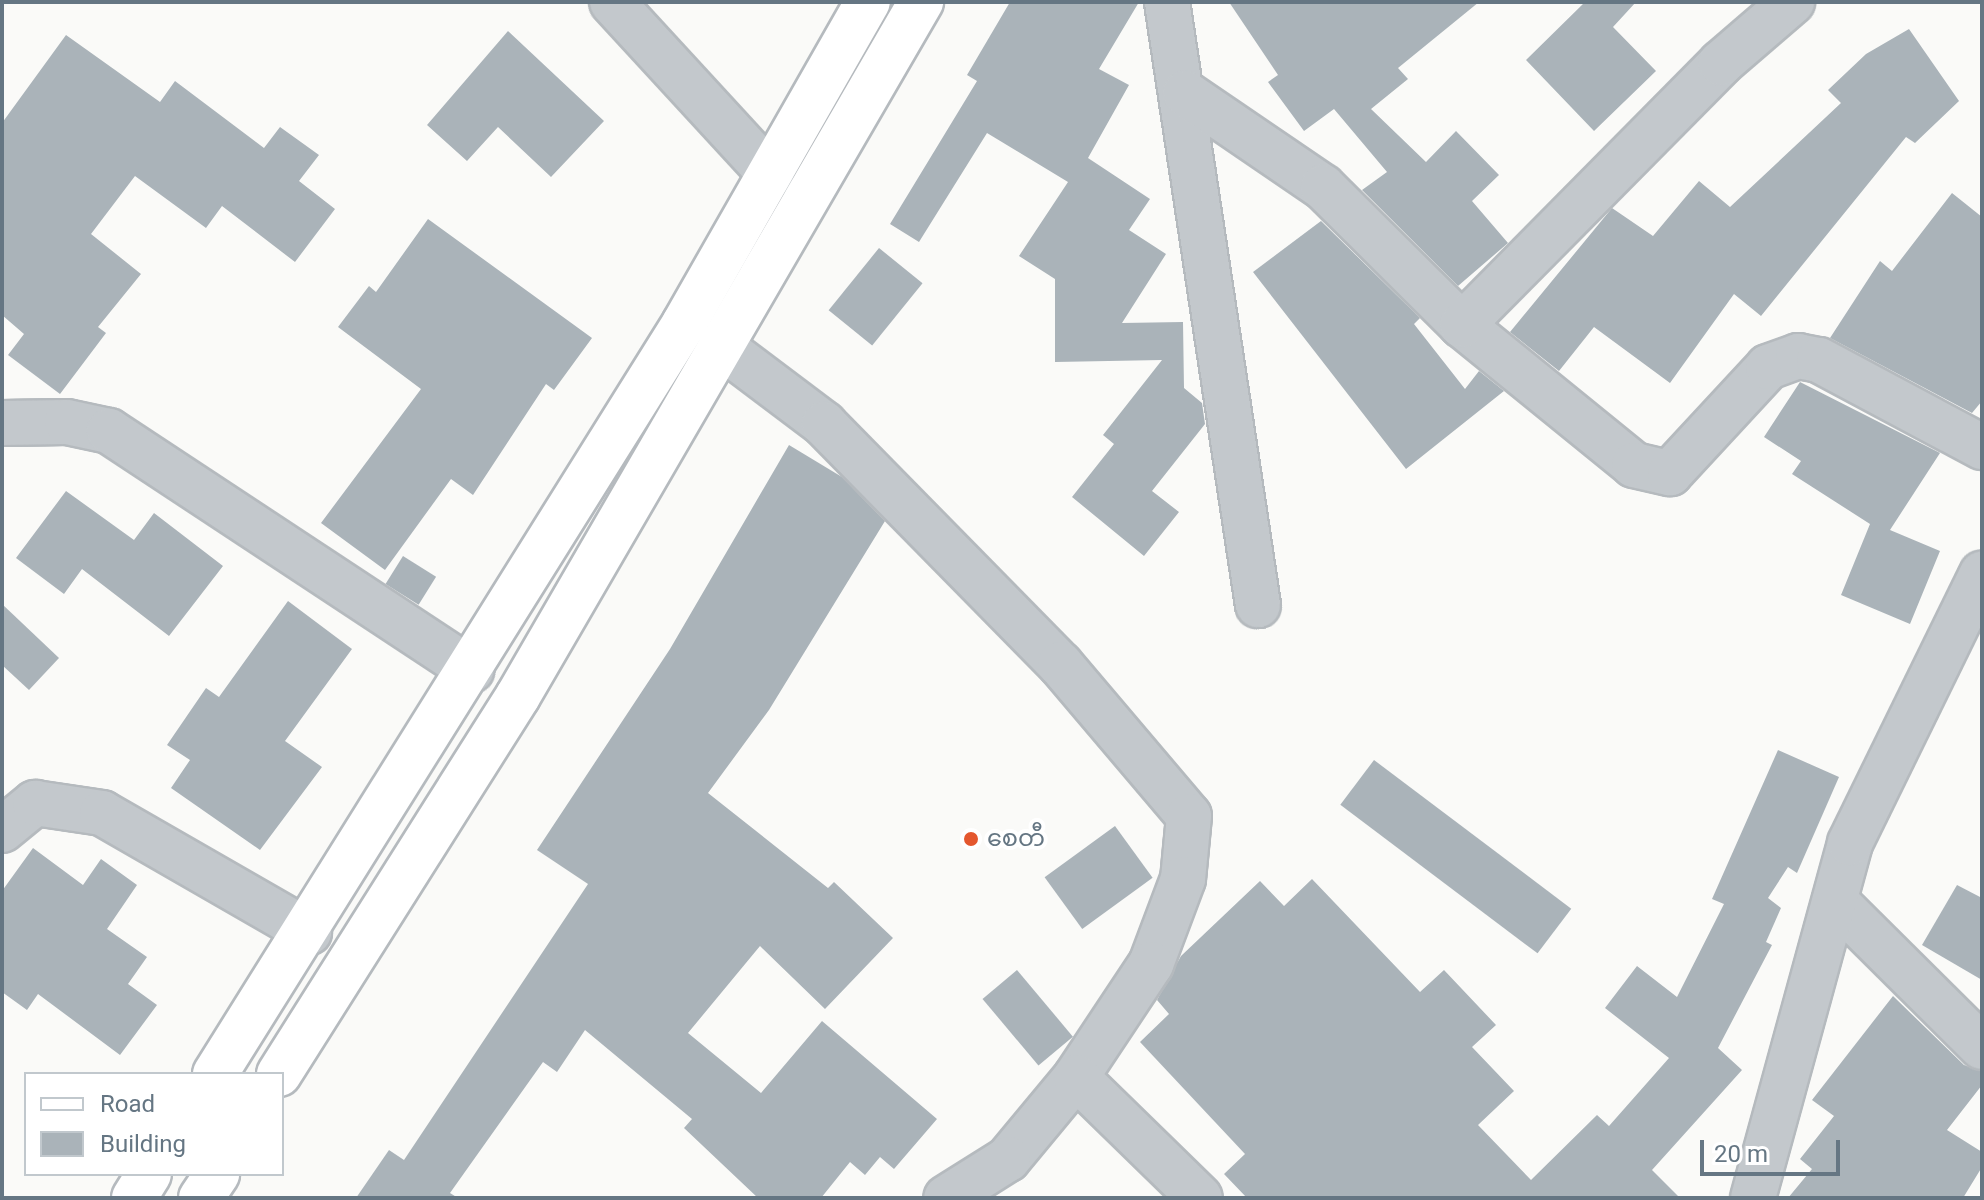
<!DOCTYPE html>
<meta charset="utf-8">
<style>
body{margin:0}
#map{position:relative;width:1984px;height:1200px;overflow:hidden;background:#fafaf8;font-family:Roboto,"Noto Sans Myanmar",sans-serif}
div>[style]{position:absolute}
.building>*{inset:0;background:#aab3b9;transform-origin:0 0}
.roads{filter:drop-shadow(2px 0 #b5babe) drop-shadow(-2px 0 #b5babe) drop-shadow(0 2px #b5babe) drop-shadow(0 -2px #b5babe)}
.street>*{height:44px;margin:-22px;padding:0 22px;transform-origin:22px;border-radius:22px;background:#c3c8cc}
.primary>*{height:44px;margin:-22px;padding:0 22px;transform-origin:22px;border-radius:22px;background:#fff}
.dots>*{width:22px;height:22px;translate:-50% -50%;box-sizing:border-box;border:4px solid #fff;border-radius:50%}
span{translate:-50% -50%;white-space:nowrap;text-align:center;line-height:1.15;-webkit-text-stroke:8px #fff;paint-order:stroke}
.poi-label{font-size:24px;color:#657683}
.left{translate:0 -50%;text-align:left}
.frame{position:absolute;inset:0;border:4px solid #657683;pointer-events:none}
.legend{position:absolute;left:24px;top:1072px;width:260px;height:104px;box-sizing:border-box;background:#fff;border:2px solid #c1c8cd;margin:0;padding:10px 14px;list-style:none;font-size:24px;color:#657683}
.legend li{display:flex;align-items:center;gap:16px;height:40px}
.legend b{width:40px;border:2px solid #c1c8cd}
.scale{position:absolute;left:1700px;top:1140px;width:140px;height:36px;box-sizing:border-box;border:4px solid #657683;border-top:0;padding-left:10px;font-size:24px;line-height:28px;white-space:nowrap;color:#657683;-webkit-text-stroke:6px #fff;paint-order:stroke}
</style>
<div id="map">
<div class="building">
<div style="clip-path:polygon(1010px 2px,1139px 2px,1099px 69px,1129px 85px,1088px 158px,1150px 199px,1129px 230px,1166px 254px,1122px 323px,1183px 322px,1184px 388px,1202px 403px,1205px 424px,1152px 491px,1179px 512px,1144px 556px,1072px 497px,1114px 444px,1103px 435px,1162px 360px,1055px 362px,1055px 279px,1019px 256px,1068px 182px,987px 133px,919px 242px,890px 224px,977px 81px,967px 75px)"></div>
<div style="clip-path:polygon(1229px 2px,1479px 2px,1398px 68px,1408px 79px,1371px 109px,1426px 162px,1456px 131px,1499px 175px,1472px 201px,1508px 243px,1458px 286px,1362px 190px,1387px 172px,1334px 109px,1304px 131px,1268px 82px,1278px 75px)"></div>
<div style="clip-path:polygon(1585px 2px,1636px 2px,1613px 27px,1656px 71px,1594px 131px,1526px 60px)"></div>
<div style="clip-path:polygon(1909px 29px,1959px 101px,1915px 143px,1906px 137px,1761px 316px,1734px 294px,1670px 383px,1594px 327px,1559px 371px,1510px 332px,1612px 208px,1653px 236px,1699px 181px,1730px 207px,1841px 103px,1828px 90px,1866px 54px)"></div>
<div style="clip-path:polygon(508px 31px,604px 121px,551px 177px,498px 127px,467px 161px,427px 125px)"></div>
<div style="clip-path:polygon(66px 35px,160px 102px,175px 81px,264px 148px,280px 127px,319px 155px,299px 181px,335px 209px,295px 262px,222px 206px,206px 228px,135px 176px,91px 234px,141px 274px,98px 327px,106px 333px,60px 394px,8px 355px,24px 334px,2px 315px,2px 123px)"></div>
<div style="clip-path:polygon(1952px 193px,1982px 217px,1982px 401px,1972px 413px,1830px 338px,1880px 261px,1892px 271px)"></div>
<div style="clip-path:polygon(428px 219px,592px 338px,554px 390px,546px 384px,473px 495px,451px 479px,385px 570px,321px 523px,421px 389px,338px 327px,369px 286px,376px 292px)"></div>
<div style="clip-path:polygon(1321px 221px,1420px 318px,1414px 324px,1465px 389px,1479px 371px,1504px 391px,1406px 469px,1253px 272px)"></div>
<div style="left:879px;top:248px;width:56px;height:80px;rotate:39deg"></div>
<div style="clip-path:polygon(1800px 382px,1940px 453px,1890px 530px,1940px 551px,1910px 624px,1841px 595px,1870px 524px,1792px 474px,1801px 461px,1764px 437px)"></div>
<div style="clip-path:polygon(789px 445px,842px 477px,885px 521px,769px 710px,708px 793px,828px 888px,834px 882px,893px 938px,825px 1009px,760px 946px,688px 1033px,761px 1093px,822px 1021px,937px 1119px,894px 1169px,880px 1157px,865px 1175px,850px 1162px,821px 1198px,758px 1198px,684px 1128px,692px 1119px,585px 1030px,557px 1072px,543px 1062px,450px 1193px,458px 1198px,356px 1198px,389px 1150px,404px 1160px,588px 884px,537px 850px,670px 649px)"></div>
<div style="clip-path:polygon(66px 491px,134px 540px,154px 513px,223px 566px,169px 636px,82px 569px,64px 594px,16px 558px)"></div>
<div style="left:403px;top:556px;width:39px;height:33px;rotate:32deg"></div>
<div style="clip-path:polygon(288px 601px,352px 649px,285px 741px,322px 767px,260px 850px,171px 788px,190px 760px,167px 745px,206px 688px,219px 697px)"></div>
<div style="clip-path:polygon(2px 604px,59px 658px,29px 690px,2px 665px)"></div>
<div style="clip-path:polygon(1778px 750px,1839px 777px,1797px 873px,1788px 867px,1768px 898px,1781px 908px,1766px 942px,1772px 945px,1718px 1048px,1742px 1070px,1652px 1170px,1680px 1198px,1247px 1198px,1224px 1174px,1245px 1154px,1140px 1042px,1169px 1014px,1157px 1000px,1181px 956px,1260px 881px,1284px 906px,1312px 879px,1420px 992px,1444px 970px,1496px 1025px,1472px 1047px,1514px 1091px,1478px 1125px,1531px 1180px,1597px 1115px,1609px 1126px,1669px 1058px,1605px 1008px,1637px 966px,1677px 997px,1724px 904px,1712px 899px)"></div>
<div style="left:1374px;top:760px;width:247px;height:56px;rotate:37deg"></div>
<div style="left:1115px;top:826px;width:64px;height:87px;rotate:54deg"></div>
<div style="clip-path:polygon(33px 848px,83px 885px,101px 859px,137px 885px,107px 929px,147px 957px,128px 984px,157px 1005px,120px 1055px,38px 994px,27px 1010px,2px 992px,2px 891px)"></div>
<div style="clip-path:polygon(1957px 885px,1982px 898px,1982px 980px,1922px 945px)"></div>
<div style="left:1017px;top:970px;width:87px;height:45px;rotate:50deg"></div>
<div style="clip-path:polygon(1893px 996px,1964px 1065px,1982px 1071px,1982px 1085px,1947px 1130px,1982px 1152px,1982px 1167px,1963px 1198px,1788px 1198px,1812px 1169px,1800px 1159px,1834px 1116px,1812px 1100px)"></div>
</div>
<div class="roads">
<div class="street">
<div style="left:612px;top:2px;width:235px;rotate:47.4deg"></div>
<div style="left:1167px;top:2px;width:610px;rotate:81.42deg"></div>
<div style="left:1185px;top:93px;width:167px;rotate:34.3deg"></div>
<div style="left:1323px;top:187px;width:196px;rotate:44.8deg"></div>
<div style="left:1462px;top:325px;width:222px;rotate:39.1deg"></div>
<div style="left:1634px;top:465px;width:37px;rotate:13deg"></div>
<div style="left:1670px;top:473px;width:144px;rotate:-47.2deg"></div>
<div style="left:1768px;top:367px;width:32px;rotate:-20deg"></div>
<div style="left:1798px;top:356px;width:21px;rotate:11deg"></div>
<div style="left:1819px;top:360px;width:185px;rotate:28.1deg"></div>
<div style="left:1462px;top:325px;width:368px;rotate:-45.3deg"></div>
<div style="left:1721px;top:63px;width:94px;rotate:-40.7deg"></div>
<div style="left:722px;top:347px;width:128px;rotate:37deg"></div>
<div style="left:824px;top:424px;width:337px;rotate:45.5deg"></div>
<div style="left:1060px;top:664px;width:199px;rotate:49.7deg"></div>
<div style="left:1189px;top:816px;width:63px;rotate:95.4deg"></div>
<div style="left:1183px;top:879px;width:91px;rotate:110.6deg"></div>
<div style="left:1151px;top:964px;width:136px;rotate:123.6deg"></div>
<div style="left:1076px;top:1077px;width:107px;rotate:129.7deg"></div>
<div style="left:1008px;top:1159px;width:73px;rotate:147.8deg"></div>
<div style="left:2px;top:423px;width:65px;rotate:-0.9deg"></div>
<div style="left:67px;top:422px;width:43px;rotate:12.1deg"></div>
<div style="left:109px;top:431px;width:434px;rotate:33.4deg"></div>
<div style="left:2px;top:830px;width:43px;rotate:-39.3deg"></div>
<div style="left:35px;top:803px;width:68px;rotate:8.5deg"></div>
<div style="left:102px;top:813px;width:239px;rotate:29.9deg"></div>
<div style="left:1835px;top:901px;width:207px;rotate:44.8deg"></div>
<div style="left:1076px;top:1077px;width:173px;rotate:44.3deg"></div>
<div style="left:1753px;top:1198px;width:368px;rotate:-74.7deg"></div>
<div style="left:1850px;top:843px;width:300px;rotate:-63.9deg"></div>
</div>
<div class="primary">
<div style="left:215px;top:1074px;width:885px;rotate:-57.98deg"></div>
<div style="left:684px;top:324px;width:371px;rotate:-60.3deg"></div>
<div style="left:279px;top:1074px;width:447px;rotate:-57.7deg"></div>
<div style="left:518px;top:696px;width:803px;rotate:-59.86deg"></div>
<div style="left:134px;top:1198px;width:28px;rotate:-58deg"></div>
<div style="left:201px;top:1198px;width:29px;rotate:-56deg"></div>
</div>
</div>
<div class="dots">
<div style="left:971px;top:839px;background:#e4572e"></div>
</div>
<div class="poi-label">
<span class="left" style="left:987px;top:839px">စေတီ</span>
</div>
<div class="frame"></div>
<ul class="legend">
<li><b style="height:10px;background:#fff"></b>Road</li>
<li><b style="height:22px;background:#aab3b9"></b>Building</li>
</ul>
<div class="scale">20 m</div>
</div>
